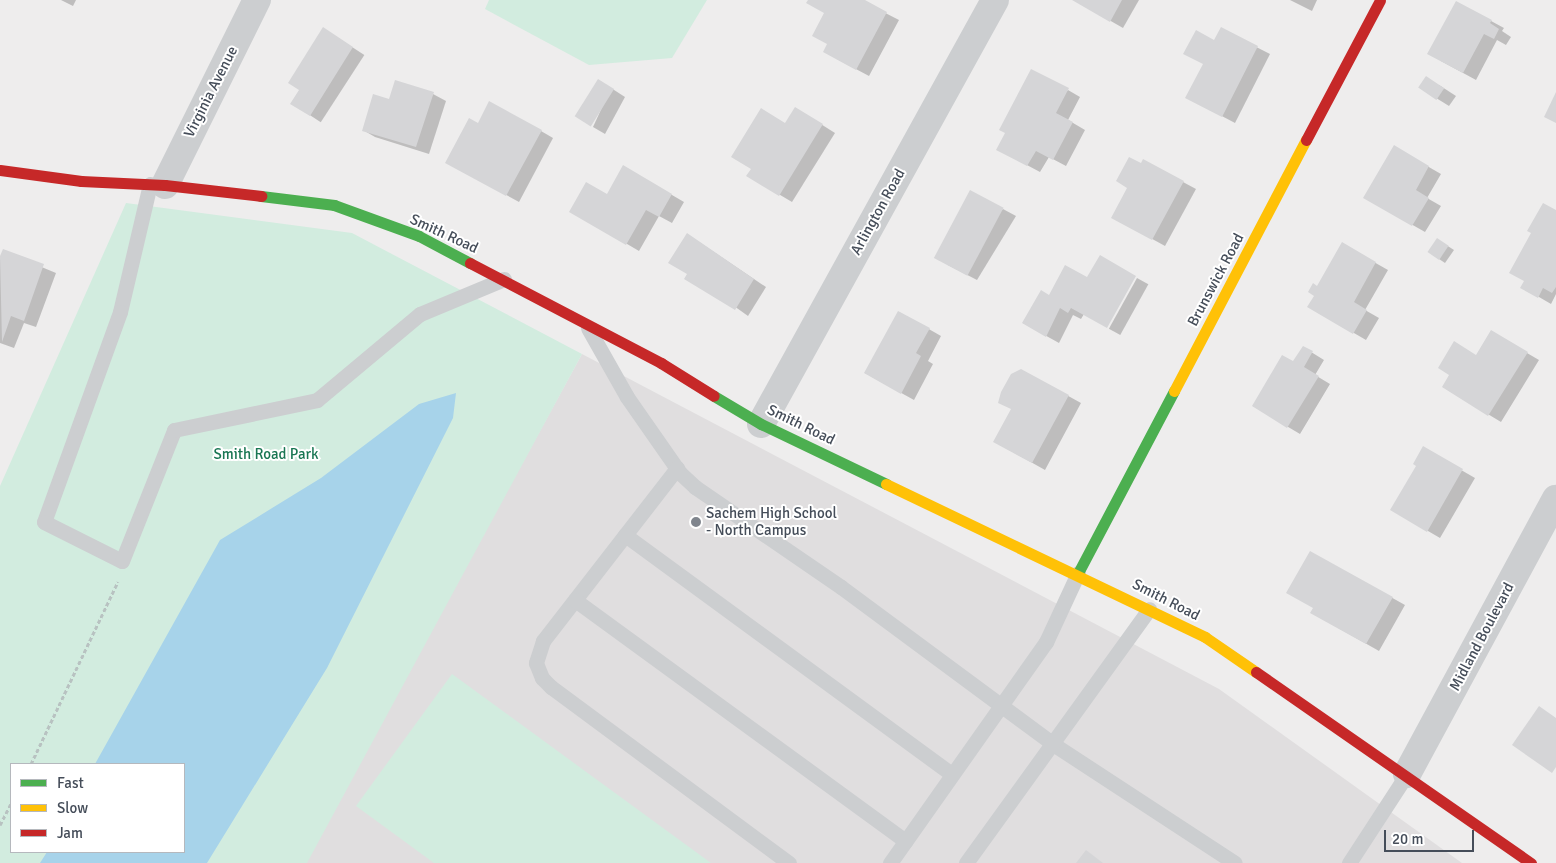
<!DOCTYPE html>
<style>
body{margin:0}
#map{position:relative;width:1556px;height:863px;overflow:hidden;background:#eeeded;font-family:Signika,sans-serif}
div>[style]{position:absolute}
.education>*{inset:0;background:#e0dedf}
.green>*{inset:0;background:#d2ecdf}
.water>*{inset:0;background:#a7d3ea}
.shadow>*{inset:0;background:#0003;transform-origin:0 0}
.building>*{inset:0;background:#d5d5d7;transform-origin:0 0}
.path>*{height:3px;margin-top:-1.5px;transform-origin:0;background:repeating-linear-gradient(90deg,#b8c2c1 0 4px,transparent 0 6.5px)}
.lane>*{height:15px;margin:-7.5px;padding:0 7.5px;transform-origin:7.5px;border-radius:7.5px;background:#ccced0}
.street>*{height:28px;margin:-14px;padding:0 14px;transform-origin:14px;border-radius:14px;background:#ccced0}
.fast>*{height:11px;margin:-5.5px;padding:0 5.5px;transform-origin:5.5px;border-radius:5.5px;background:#4caf50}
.slow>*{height:11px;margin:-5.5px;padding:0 5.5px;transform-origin:5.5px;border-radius:5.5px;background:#ffc107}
.jam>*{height:11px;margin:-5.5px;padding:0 5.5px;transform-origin:5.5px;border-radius:5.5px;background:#c62828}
.dots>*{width:14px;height:14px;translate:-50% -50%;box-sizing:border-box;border:2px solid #fff;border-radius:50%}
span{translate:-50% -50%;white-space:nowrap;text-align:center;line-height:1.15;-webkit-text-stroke:4px #fff;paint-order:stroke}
.street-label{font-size:15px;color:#454d59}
.park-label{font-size:15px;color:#197653}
.poi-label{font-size:15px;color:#454d59}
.left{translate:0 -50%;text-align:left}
.legend{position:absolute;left:10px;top:763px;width:175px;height:90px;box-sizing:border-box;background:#fff;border:1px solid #b5b8bd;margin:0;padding:6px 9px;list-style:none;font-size:15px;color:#454d59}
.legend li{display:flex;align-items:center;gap:10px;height:25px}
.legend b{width:25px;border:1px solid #b5b8bd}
.scale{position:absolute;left:1384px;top:830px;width:90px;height:22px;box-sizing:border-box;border:2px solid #454d59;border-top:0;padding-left:6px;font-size:15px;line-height:18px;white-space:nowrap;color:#454d59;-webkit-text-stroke:4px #fff;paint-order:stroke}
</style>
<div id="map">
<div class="education">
<div style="clip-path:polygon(582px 354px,1219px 689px,1462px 863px,304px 863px)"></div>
</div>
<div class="green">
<div style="clip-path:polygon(489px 0,707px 0,672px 58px,589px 65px,485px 9px)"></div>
<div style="clip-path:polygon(evenodd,126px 203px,352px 233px,582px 354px,307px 863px,0 863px,0 486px,126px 203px,11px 764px,184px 764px,184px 852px,11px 852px,11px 764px)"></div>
<div style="clip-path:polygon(452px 674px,711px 863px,434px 863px,356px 806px)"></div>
</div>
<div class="water">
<div style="clip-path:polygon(456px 393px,453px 418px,327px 668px,207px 863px,40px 863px,47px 852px,184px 852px,184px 764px,95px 764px,220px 540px,321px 478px,419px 404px)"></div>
</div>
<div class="shadow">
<div style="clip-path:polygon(61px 0,76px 0,73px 6px)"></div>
<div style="clip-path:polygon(809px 0,860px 0,899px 20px,869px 76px,837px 59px,829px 44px,826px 13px)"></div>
<div style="clip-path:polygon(1074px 0,1139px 0,1123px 28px)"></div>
<div style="clip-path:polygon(1290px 0,1317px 0,1312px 11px)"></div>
<div style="clip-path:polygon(1456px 2px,1504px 28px,1502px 31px,1511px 37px,1506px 45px,1497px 40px,1476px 80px,1441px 61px)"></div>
<div style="clip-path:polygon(1221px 29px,1270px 54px,1235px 123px,1199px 104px,1204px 64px)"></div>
<div style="left:335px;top:36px;width:35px;height:80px;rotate:33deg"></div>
<div style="clip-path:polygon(1439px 85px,1456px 96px,1449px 106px,1420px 88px)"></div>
<div style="clip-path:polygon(611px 88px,625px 97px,605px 134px,593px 127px)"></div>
<div style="clip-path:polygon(1068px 90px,1080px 97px,1068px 120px,1085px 130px,1066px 166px,1049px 157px,1040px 172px,1010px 156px)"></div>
<div style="clip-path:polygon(433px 94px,446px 101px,429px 154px,375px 137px,363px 130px)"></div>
<div style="clip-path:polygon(808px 116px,835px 133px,792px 202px,748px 176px,786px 124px)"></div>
<div style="clip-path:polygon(478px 125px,541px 131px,553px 138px,519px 202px,459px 169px)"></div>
<div style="clip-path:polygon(1394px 147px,1441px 174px,1427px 198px,1441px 206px,1425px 232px,1365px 198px)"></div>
<div style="clip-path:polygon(624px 167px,684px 202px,672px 223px,659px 216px,639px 251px,571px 211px,607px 196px)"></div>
<div style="clip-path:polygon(1183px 182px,1196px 189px,1165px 246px,1125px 224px)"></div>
<div style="clip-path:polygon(1003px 209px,1016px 216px,977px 280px,948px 265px)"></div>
<div style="clip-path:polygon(1556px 211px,1556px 294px,1551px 304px,1522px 287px,1526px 281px,1533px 233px)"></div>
<div style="clip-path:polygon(699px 242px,766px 287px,748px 316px,689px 274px)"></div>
<div style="clip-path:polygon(1443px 243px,1454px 250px,1445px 263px,1439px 259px)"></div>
<div style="clip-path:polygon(1342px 244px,1388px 270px,1365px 310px,1379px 318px,1366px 340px,1309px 307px)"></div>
<div style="clip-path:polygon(3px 251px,56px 273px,36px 327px,24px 323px,14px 348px,0 343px,0 260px)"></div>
<div style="left:1137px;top:278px;width:13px;height:58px;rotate:29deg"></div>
<div style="clip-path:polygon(1041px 292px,1084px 314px,1081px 319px,1073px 315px,1059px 343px,1023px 323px)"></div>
<div style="clip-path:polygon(899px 312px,941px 336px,928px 361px,933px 364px,914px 400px,865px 373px)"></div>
<div style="clip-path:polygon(1491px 332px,1539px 360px,1501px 422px,1443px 387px,1477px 356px)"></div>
<div style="clip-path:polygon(1303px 347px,1324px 360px,1315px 375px,1330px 384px,1300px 434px,1253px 406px,1294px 363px)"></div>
<div style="clip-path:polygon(1021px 370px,1081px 403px,1045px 470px,995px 442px,1012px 409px)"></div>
<div style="clip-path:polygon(1423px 448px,1475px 478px,1440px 538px,1392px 510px,1417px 466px)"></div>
<div style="clip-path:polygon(1310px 552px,1405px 605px,1379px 651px,1312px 613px,1315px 607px)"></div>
</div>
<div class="building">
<div style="clip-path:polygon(808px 0,865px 0,887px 12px,856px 70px,823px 52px,827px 44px,812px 36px,824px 13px,806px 3px)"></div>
<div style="clip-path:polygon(1072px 0,1122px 0,1110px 22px)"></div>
<div style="clip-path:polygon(1456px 1px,1492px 20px,1490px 23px,1499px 29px,1494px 39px,1484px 34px,1463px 73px,1427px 54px)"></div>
<div style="clip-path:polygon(323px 27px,353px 47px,310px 116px,290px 104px,299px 90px,288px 83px)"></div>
<div style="clip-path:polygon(1221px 27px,1258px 46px,1222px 117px,1185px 98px,1203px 64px,1183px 54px,1196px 30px,1214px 40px)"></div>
<div style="clip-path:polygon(1031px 69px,1069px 88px,1056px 113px,1073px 122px,1053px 160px,1036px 151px,1027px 166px,996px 150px,1005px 133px,999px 130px)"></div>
<div style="left:1426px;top:76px;width:22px;height:14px;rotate:34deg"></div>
<div style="left:598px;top:79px;width:19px;height:44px;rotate:32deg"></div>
<div style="clip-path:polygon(395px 80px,434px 92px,416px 147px,362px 131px,373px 94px,389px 99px)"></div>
<div style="clip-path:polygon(1556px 92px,1556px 123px,1544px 117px)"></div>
<div style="clip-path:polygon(489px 101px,542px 130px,506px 196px,445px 163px,469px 118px,478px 123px)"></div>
<div style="clip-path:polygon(795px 107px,823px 124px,779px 196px,746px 176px,751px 169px,731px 157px,761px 108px,785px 123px)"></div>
<div style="clip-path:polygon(1394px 145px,1429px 166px,1416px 190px,1429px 198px,1412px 226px,1363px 198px)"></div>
<div style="clip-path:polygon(1129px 157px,1141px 163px,1143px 159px,1184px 181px,1152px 240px,1111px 218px,1127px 188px,1116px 181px)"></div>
<div style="clip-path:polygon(623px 165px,672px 194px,659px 217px,646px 210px,626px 245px,569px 212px,586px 182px,607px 194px)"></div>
<div style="left:970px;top:190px;width:38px;height:77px;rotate:28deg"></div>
<div style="clip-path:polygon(1543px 203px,1556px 210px,1556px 287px,1552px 293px,1543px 288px,1538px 298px,1520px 288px,1524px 281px,1509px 273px,1531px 233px,1527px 231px)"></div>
<div style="clip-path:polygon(687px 233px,754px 279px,735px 310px,684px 279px,687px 274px,668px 263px)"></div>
<div style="left:1437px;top:238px;width:14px;height:17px;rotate:34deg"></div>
<div style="clip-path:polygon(1342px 242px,1376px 262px,1354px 302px,1367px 310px,1353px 334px,1307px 307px,1314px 296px,1308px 292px,1313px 283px,1317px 286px)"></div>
<div style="clip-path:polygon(3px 249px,44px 264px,24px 321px,11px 316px,2px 342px,0 256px)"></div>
<div style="clip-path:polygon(1100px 255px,1136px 276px,1107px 328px,1071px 308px,1068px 313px,1060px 308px,1046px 337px,1022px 323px,1041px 290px,1049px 295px,1065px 265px,1087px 277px)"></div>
<div style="clip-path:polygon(898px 311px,930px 328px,916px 353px,921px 356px,901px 394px,864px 373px)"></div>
<div style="clip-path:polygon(1491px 330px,1528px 352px,1488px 416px,1442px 387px,1449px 375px,1438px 368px,1454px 341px,1476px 355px)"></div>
<div style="clip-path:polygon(1303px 346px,1313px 351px,1304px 367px,1319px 376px,1287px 428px,1252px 406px,1282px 355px,1293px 361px)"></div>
<div style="clip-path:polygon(1021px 369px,1069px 395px,1032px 463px,993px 442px,1011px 409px,998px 403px,1001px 392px,1011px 374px)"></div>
<div style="clip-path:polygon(1423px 446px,1463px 469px,1427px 532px,1390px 510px,1416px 466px,1413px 464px)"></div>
<div style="clip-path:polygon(1310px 551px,1393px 597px,1366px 644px,1310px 613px,1313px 608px,1286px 593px)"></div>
<div style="clip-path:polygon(1539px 706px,1556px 718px,1556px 767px,1552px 773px,1512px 745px)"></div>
<div style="clip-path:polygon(1086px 850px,1103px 863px,1076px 863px)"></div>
</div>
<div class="path">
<div style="left:31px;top:764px;width:202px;rotate:-64.5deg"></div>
<div style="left:0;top:825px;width:25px;rotate:-63deg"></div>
</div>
<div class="lane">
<div style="left:150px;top:184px;width:131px;rotate:103.2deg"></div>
<div style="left:120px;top:312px;width:223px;rotate:109.9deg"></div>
<div style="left:44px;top:522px;width:87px;rotate:26.6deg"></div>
<div style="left:122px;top:561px;width:141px;rotate:-68.3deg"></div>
<div style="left:174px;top:430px;width:146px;rotate:-11.8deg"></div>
<div style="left:317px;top:400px;width:134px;rotate:-39.9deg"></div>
<div style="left:420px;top:314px;width:91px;rotate:-22.6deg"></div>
<div style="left:588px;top:328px;width:79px;rotate:60.5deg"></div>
<div style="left:627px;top:397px;width:93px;rotate:55.1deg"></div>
<div style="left:680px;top:473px;width:21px;rotate:43deg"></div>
<div style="left:695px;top:487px;width:177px;rotate:34.4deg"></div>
<div style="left:841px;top:587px;width:264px;rotate:36.5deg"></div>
<div style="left:1053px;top:744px;width:217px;rotate:33.2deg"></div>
<div style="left:677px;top:468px;width:219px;rotate:127.8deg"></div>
<div style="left:543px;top:641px;width:23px;rotate:108deg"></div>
<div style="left:536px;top:663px;width:16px;rotate:68deg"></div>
<div style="left:542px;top:678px;width:13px;rotate:45deg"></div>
<div style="left:551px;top:687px;width:296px;rotate:36.5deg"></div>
<div style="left:625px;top:535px;width:405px;rotate:36.2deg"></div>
<div style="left:575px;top:600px;width:409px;rotate:36.1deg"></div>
<div style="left:890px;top:863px;width:271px;rotate:-54.8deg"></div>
<div style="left:1046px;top:642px;width:76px;rotate:-65.1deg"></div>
<div style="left:966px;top:863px;width:313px;rotate:-54.2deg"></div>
<div style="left:1349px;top:863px;width:106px;rotate:-56.9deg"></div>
</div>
<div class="street">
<div style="left:165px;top:185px;width:207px;rotate:-63.6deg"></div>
<div style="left:761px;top:424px;width:484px;rotate:-61.1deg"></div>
<div style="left:1407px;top:774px;width:313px;rotate:-61.6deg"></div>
</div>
<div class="fast">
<div style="left:261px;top:196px;width:74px;rotate:7deg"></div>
<div style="left:334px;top:205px;width:90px;rotate:20deg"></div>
<div style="left:419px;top:236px;width:58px;rotate:27.9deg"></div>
<div style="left:714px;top:396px;width:55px;rotate:30.8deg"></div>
<div style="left:761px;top:424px;width:139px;rotate:25.6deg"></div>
<div style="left:1078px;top:573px;width:206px;rotate:-62.2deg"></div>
</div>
<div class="slow">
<div style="left:1174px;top:391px;width:284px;rotate:-62.3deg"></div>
<div style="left:886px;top:484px;width:354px;rotate:25.6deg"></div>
<div style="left:1205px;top:637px;width:62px;rotate:34.5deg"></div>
</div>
<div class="jam">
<div style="left:1306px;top:140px;width:158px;rotate:-62.1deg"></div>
<div style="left:0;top:170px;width:82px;rotate:7.7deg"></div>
<div style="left:81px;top:181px;width:84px;rotate:2.7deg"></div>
<div style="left:165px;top:185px;width:97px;rotate:6.5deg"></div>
<div style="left:470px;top:263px;width:216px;rotate:27.6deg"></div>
<div style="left:661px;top:363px;width:62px;rotate:31.9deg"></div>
<div style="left:1256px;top:672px;width:335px;rotate:34.8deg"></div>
</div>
<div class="dots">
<div style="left:696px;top:522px;background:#80858d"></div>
</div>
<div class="street-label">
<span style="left:211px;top:92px;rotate:-63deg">Virginia Avenue</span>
<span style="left:878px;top:212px;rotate:-61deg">Arlington Road</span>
<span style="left:444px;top:234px;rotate:25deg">Smith Road</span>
<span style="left:1216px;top:280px;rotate:-62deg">Brunswick Road</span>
<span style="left:801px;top:425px;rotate:26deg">Smith Road</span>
<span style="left:1166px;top:600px;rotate:27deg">Smith Road</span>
<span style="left:1482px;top:637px;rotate:-62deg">Midland Boulevard</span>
</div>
<div class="park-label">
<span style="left:266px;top:455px">Smith Road Park</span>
</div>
<div class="poi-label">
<span class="left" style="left:706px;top:522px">Sachem High School<br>- North Campus</span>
</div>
<ul class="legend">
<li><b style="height:6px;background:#4caf50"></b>Fast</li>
<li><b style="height:6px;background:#ffc107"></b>Slow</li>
<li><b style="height:6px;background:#c62828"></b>Jam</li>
</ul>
<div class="scale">20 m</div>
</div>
